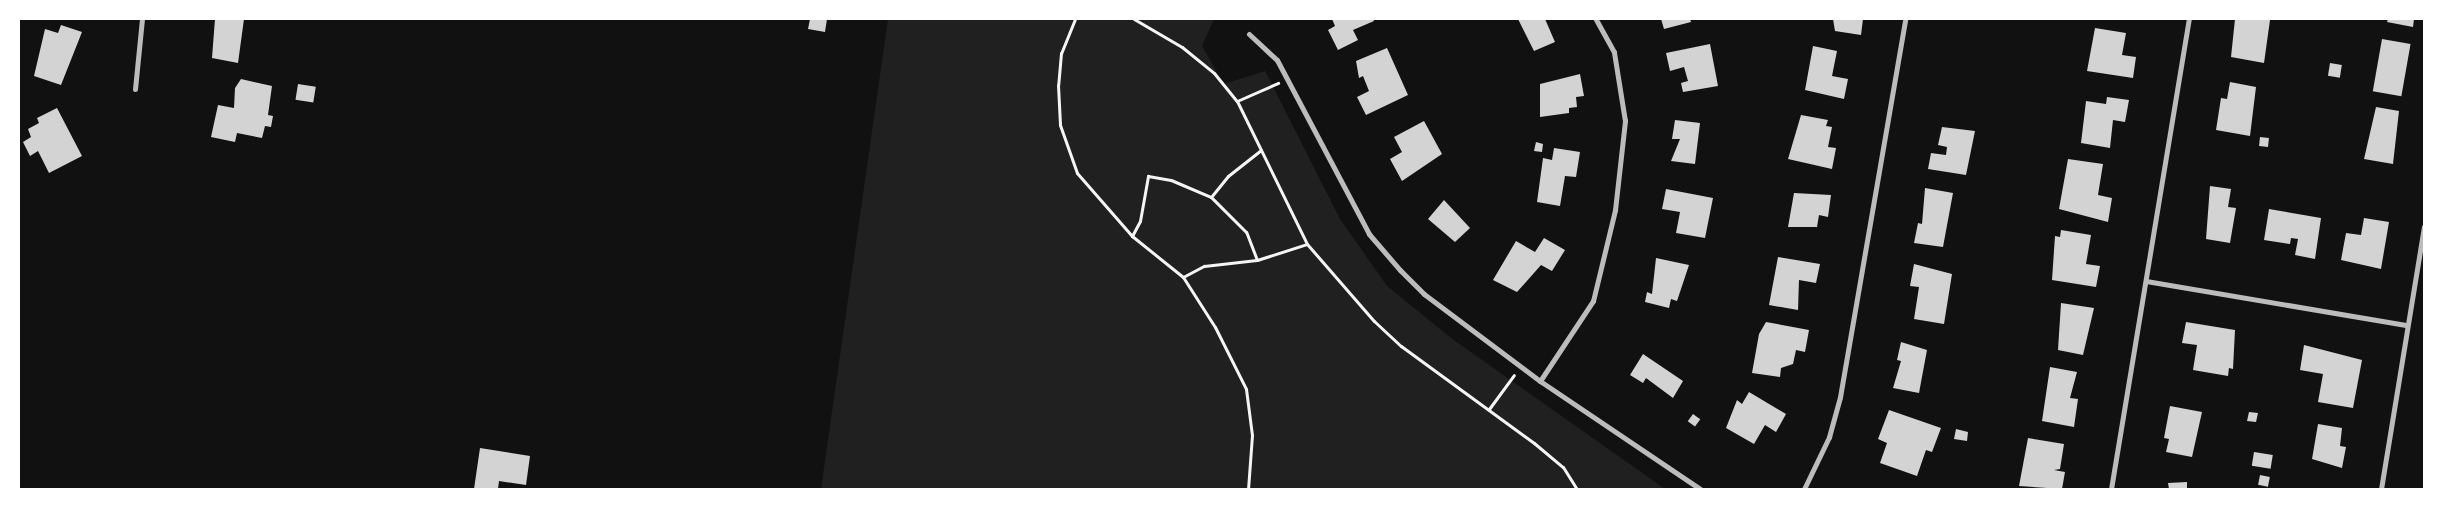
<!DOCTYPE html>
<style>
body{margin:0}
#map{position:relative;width:2443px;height:508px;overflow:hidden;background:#111;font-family:Karla,sans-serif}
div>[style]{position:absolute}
.green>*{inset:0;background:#202020}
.building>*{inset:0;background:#d3d3d3;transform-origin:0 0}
.path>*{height:3px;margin:-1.5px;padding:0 1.5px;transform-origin:1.5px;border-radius:1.5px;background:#f5f5f5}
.minor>*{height:5px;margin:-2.5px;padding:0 2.5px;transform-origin:2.5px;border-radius:2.5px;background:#bcbcbc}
span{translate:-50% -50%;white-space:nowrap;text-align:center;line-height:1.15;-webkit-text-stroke:4px #fff;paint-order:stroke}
.frame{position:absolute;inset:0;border:20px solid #fff;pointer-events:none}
</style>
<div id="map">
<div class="green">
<div style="clip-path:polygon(888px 19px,1214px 19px,1202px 46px,1224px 84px,1265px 71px,1340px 219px,1387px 286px,1451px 338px,1665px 489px,821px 489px)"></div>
</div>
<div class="building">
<div style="clip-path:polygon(215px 19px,244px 19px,238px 63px,212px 58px)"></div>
<div style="clip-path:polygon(810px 19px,827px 19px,825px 32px,808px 29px)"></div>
<div style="clip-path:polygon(1332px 19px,1373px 19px,1374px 21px,1353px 30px,1358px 40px,1338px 50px,1328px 30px,1335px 26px)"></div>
<div style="clip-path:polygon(1518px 19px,1545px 19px,1555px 42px,1534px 51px)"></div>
<div style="clip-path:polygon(1661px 19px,1690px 19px,1691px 22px,1664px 29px)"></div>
<div style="clip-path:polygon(1833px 19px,1863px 19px,1861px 35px,1835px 31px)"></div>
<div style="clip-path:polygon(2235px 19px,2270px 20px,2264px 63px,2231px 57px)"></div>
<div style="clip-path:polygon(2388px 19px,2414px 19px,2413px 27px,2387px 22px)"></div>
<div style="clip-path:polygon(61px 25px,82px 32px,61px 85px,34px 76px,45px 29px,58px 33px)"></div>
<div style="clip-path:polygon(2095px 28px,2126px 33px,2122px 55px,2136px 57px,2133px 78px,2087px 71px)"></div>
<div style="left:2382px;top:39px;width:29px;height:53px;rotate:10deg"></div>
<div style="clip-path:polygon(1710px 44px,1718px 86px,1683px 92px,1681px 83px,1688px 81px,1684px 67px,1670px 71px,1666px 53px)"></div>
<div style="clip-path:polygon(1813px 46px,1837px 51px,1832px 76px,1848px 79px,1844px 99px,1805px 90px)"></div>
<div style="clip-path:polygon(1387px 48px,1408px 95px,1366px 115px,1357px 97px,1369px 91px,1363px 76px,1359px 78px,1356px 61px)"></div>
<div style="left:2330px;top:63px;width:12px;height:13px;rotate:9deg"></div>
<div style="clip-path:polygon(1580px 74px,1584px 96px,1576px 97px,1577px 107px,1569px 108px,1569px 113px,1540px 117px,1540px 84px)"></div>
<div style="clip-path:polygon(241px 79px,272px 86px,268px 115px,273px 116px,271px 127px,265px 126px,262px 138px,237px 133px,235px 142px,211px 137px,218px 105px,234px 108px,235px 88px)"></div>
<div style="clip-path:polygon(2230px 82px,2256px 87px,2250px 136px,2216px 130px,2221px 98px,2227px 99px)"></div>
<div style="left:298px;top:84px;width:18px;height:16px;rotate:9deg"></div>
<div style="clip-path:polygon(2107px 97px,2129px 100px,2125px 122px,2113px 120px,2110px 148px,2081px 143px,2086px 101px,2106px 104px)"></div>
<div style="clip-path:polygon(2376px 107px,2399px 111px,2393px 164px,2364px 159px)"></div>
<div style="clip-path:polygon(57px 108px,82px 156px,49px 173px,38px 151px,30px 156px,23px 142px,31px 137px,28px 129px,39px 123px,37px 118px)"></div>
<div style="clip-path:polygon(1801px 115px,1828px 120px,1826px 126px,1832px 127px,1828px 147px,1836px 148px,1832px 169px,1788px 159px)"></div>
<div style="clip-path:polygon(1675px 120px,1700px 123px,1695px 164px,1671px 161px,1680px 139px,1672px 139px)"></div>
<div style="clip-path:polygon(1424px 121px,1442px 154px,1402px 181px,1390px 159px,1402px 152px,1394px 137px)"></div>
<div style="clip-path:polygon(1942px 127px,1975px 131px,1966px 175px,1928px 169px,1931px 153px,1946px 155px,1947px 147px,1938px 145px)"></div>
<div style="left:2260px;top:137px;width:9px;height:9px;rotate:6deg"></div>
<div style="clip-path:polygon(1536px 142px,1543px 144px,1542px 152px,1534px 151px)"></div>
<div style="clip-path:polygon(1554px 148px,1580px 152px,1576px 177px,1565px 176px,1560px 206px,1537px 202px,1543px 158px,1552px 160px)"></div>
<div style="clip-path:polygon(2068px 159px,2103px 164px,2098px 195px,2112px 198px,2108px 222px,2059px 209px)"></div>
<div style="clip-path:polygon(2210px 186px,2231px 189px,2228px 207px,2236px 208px,2230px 243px,2206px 239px)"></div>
<div style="clip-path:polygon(1925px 188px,1953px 193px,1943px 247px,1914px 243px,1918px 223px,1922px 224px)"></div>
<div style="clip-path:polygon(1666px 189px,1713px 198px,1705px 238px,1676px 233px,1680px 212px,1662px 209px)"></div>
<div style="clip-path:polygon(1794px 193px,1831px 195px,1828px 217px,1819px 215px,1817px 227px,1788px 227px)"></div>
<div style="clip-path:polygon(1444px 200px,1470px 228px,1455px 242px,1428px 219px)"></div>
<div style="clip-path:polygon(2269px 209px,2321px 218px,2315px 259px,2295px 255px,2298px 239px,2291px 238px,2290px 244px,2264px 240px)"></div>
<div style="clip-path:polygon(2364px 218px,2389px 222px,2381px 269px,2341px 260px,2346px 233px,2361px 235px)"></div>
<div style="clip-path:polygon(2061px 230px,2091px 235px,2086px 264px,2100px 266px,2096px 287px,2052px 280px,2055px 236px,2060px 237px)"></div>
<div style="clip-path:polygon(1544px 238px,1565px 250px,1552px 271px,1541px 265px,1517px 292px,1493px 280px,1516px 241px,1535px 252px)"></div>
<div style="clip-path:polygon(1778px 257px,1820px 264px,1816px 283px,1799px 280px,1798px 310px,1769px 305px)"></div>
<div style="clip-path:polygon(1656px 258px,1689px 265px,1677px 301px,1671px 299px,1669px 308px,1645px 302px,1647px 292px,1652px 294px)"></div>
<div style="clip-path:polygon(1914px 264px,1952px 274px,1944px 324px,1914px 319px,1919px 287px,1910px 286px)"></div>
<div style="clip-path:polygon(2061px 303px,2094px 308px,2083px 355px,2058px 350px)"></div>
<div style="clip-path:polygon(1766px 322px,1809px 330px,1805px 352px,1796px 350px,1793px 364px,1781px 368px,1780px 377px,1752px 373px,1759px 334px)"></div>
<div style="clip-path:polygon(2186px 322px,2235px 330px,2233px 369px,2229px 368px,2228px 376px,2193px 370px,2197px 345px,2182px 343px)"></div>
<div style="clip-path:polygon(1901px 342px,1927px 350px,1919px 393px,1893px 388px,1901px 361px,1897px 360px)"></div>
<div style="clip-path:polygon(2304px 345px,2362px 360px,2353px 408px,2318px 402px,2323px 374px,2300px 370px)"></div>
<div style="clip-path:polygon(1643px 354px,1683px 381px,1673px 398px,1646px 378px,1643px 383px,1630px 375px)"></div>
<div style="clip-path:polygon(2050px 367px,2077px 372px,2070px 398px,2078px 399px,2074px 427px,2042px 421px)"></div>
<div style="clip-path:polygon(1749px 392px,1786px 414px,1776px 432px,1765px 425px,1754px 444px,1726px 428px,1737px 400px,1742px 404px)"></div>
<div style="clip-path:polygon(2170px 406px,2202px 412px,2192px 457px,2166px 452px,2169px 439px,2164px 438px)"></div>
<div style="clip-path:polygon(1889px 410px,1941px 428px,1932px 452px,1926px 450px,1917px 476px,1880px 463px,1887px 443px,1878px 439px)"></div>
<div style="clip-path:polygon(2249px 412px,2258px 413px,2256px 422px,2247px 421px)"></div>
<div style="left:1693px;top:414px;width:9px;height:9px;rotate:36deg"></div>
<div style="clip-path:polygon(2318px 424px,2342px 428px,2340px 446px,2346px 447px,2342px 468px,2312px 459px)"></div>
<div style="clip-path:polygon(1956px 429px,1968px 432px,1967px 441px,1954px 439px)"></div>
<div style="clip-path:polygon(2028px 438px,2064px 444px,2060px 469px,2054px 470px,2065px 472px,2062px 489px,2019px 486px)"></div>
<div style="clip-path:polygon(480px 448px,530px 456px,526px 485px,499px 481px,498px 489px,474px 489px)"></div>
<div style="left:2254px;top:452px;width:19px;height:14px;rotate:9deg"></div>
<div style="left:2260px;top:475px;width:10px;height:10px;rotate:11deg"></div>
<div style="clip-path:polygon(2187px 482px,2187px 489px,2169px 489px,2168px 483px)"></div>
</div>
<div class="path">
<div style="left:1075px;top:19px;width:37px;rotate:112deg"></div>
<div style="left:1061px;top:53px;width:32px;rotate:95deg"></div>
<div style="left:1058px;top:85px;width:40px;rotate:87.1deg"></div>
<div style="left:1060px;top:125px;width:51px;rotate:70.5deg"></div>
<div style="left:1077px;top:173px;width:84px;rotate:48.9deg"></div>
<div style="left:1132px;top:236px;width:65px;rotate:38.8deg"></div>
<div style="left:1183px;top:277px;width:59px;rotate:57.4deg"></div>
<div style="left:1215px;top:327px;width:69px;rotate:63.4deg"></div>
<div style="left:1246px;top:389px;width:46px;rotate:82.6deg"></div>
<div style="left:1252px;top:435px;width:54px;rotate:94.2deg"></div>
<div style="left:1134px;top:19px;width:56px;rotate:30.3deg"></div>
<div style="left:1182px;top:47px;width:41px;rotate:39.1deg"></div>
<div style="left:1214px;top:73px;width:36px;rotate:51deg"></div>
<div style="left:1237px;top:101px;width:159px;rotate:63.9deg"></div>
<div style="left:1307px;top:244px;width:102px;rotate:49deg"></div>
<div style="left:1374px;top:321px;width:37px;rotate:43deg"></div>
<div style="left:1401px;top:346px;width:165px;rotate:36.1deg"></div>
<div style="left:1534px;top:443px;width:38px;rotate:40deg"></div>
<div style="left:1563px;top:467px;width:26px;rotate:58deg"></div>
<div style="left:1237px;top:101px;width:45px;rotate:-23.7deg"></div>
<div style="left:1132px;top:236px;width:17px;rotate:-62deg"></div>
<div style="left:1140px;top:221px;width:46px;rotate:-79.9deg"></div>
<div style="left:1148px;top:176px;width:23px;rotate:10deg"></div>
<div style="left:1171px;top:180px;width:43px;rotate:23deg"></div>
<div style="left:1257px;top:260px;width:30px;rotate:-111deg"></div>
<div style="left:1246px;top:232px;width:49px;rotate:-135deg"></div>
<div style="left:1211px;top:197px;width:27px;rotate:-51deg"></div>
<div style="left:1228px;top:176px;width:42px;rotate:-38.2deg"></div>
<div style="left:1183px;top:277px;width:24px;rotate:-28deg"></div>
<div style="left:1204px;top:266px;width:53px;rotate:-6.5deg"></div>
<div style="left:1257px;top:260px;width:52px;rotate:-17.7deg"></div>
<div style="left:1489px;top:409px;width:42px;rotate:-53.7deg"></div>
</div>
<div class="minor">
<div style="left:1249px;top:34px;width:38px;rotate:43deg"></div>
<div style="left:1277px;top:60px;width:197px;rotate:62.1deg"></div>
<div style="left:1369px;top:234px;width:48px;rotate:49.3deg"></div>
<div style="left:1400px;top:270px;width:34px;rotate:45deg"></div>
<div style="left:1424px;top:294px;width:145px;rotate:36.9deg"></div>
<div style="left:1540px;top:381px;width:193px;rotate:34deg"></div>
<div style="left:135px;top:89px;width:70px;rotate:-84.3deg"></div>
<div style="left:2146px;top:281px;width:265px;rotate:9.6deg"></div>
<div style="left:1540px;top:381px;width:96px;rotate:-56.5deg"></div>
<div style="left:1593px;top:301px;width:94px;rotate:-76.4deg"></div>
<div style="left:1615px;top:210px;width:90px;rotate:-83.6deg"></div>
<div style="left:1625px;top:121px;width:70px;rotate:-99.1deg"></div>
<div style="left:1614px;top:52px;width:38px;rotate:-119deg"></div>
<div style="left:1804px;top:489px;width:58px;rotate:-64.3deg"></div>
<div style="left:1829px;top:437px;width:41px;rotate:-74.6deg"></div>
<div style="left:1840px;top:397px;width:384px;rotate:-80.2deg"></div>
<div style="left:2111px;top:489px;width:476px;rotate:-80.6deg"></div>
<div style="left:2381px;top:489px;width:266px;rotate:-80.7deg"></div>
</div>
<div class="frame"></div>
</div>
